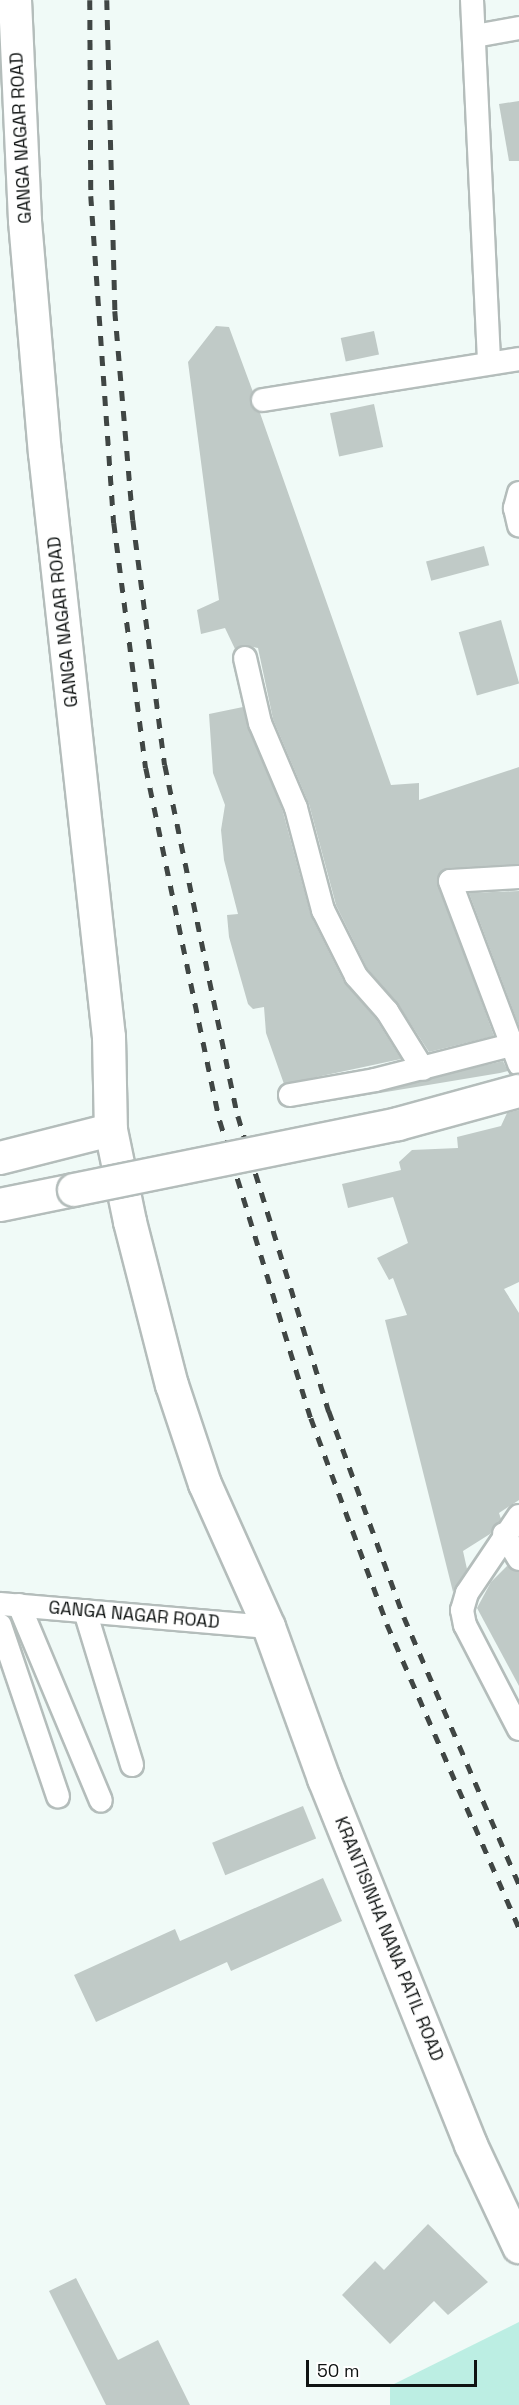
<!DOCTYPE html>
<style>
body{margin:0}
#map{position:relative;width:519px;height:2405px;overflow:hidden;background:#f0faf7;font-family:"Space Grotesk",sans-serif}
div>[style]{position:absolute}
.green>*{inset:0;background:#bceee3}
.building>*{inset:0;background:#c0cac7;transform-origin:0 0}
.roads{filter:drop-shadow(2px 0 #b4bdbb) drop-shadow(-2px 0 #b4bdbb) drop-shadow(0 2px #b4bdbb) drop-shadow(0 -2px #b4bdbb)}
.street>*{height:22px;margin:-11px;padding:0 11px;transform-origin:11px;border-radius:11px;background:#fff}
.secondary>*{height:32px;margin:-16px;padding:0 16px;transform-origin:16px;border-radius:16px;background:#fff}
.rail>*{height:4.5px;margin-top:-2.25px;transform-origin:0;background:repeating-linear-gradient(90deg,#404644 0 10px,transparent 0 20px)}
.bridges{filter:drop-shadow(2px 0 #b4bdbb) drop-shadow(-2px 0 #b4bdbb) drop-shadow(0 2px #b4bdbb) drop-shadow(0 -2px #b4bdbb)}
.secondary-bridge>*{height:32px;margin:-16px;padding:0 16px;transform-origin:16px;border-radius:16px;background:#fff}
span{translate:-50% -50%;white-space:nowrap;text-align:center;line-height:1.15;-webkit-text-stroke:4.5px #fff;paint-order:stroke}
.street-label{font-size:18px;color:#0f1312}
.scale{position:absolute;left:306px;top:2360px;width:171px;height:27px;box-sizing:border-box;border:3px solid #0f1312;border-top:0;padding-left:8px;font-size:18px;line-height:21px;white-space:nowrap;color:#0f1312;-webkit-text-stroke:4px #fff;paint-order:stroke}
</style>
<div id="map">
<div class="green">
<div style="clip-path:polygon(519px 2322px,519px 2405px,390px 2405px,390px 2386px)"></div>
</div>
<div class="building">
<div style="clip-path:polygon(519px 101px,519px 161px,509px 161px,499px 104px)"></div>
<div style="clip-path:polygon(216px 326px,229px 327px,243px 365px,253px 392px,250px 403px,260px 413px,391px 785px,419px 783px,419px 800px,519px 767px,519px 864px,449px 868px,437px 880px,494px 1036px,429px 1052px,398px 1004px,367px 968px,336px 905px,309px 804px,273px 719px,258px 648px,243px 645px,235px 649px,225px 628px,201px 634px,197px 610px,219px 600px,188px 362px)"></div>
<div style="left:374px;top:331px;width:24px;height:34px;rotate:78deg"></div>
<div style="left:374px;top:404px;width:44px;height:45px;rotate:78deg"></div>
<div style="left:484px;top:546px;width:20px;height:60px;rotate:75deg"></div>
<div style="left:501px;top:620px;width:66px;height:44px;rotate:74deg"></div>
<div style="clip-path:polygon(243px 707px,283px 812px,311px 916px,344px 982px,376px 1019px,401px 1059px,284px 1084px,266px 1033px,264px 1007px,253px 1009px,248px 1004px,229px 937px,227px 915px,238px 914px,224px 860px,221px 830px,225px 805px,213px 773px,209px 714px)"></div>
<div style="clip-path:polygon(519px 891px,519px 1026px,469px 893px)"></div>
<div style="clip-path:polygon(503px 1061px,508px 1071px,500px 1073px,332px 1101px)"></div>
<div style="clip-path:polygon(519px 1110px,519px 1282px,504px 1289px,519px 1313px,519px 1500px,499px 1513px,501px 1519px,490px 1534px,463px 1551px,467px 1569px,453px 1592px,385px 1320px,407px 1315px,393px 1278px,389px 1280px,377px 1258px,408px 1243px,393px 1197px,348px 1208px,342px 1184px,401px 1170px,399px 1162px,412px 1150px,458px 1148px,457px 1137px,501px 1126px,507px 1113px)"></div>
<div style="clip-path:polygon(507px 1566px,519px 1572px,519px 1686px,477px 1608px,491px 1582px)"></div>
<div style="left:303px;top:1806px;width:35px;height:98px;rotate:68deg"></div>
<div style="clip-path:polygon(323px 1878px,342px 1921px,231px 1971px,227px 1962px,96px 2022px,74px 1975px,175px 1929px,180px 1941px)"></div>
<div style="clip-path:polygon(428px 2224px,488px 2282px,448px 2315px,434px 2301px,390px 2344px,342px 2295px,375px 2261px,384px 2270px)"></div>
<div style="clip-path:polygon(76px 2278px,118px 2360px,158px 2340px,190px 2405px,106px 2405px,49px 2291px)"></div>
</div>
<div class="roads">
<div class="street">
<div style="left:472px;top:0;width:363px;rotate:87.3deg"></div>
<div style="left:475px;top:36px;width:45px;rotate:-10.3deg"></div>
<div style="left:263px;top:400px;width:259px;rotate:-9.1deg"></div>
<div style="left:519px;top:493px;width:16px;rotate:105deg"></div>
<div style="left:515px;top:508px;width:18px;rotate:77deg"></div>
<div style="left:245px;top:658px;width:67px;rotate:77deg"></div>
<div style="left:260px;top:723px;width:92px;rotate:67deg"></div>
<div style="left:296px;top:808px;width:106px;rotate:75.2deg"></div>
<div style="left:323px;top:910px;width:74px;rotate:63.4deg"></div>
<div style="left:356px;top:976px;width:47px;rotate:48.5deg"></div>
<div style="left:387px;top:1011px;width:68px;rotate:58.2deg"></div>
<div style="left:519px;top:877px;width:69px;rotate:176.7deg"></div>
<div style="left:450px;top:881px;width:196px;rotate:69.3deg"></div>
<div style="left:290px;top:1095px;width:86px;rotate:-10deg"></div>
<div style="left:375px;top:1080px;width:149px;rotate:-14.4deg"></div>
<div style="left:519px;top:1516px;width:93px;rotate:124deg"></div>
<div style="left:467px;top:1593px;width:18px;rotate:106deg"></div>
<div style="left:462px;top:1610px;width:15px;rotate:79deg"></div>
<div style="left:465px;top:1625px;width:117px;rotate:62.6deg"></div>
<div style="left:504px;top:1534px;width:29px;rotate:59deg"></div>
<div style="left:0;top:1604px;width:270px;rotate:4.9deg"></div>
<div style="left:19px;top:1605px;width:212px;rotate:67.3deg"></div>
<div style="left:85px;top:1611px;width:161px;rotate:73deg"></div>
<div style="left:0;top:1625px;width:181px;rotate:71.3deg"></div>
</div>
<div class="secondary">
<div style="left:15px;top:0;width:221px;rotate:87.4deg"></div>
<div style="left:25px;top:221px;width:233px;rotate:85.1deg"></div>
<div style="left:45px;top:453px;width:587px;rotate:83.75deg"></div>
<div style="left:109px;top:1037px;width:93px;rotate:88.8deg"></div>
<div style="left:111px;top:1130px;width:94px;rotate:78.3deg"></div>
<div style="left:130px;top:1222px;width:168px;rotate:75.6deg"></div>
<div style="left:172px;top:1385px;width:104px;rotate:71.6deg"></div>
<div style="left:205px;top:1484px;width:157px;rotate:65.9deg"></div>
<div style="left:269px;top:1627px;width:162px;rotate:70.1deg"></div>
<div style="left:324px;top:1779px;width:394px;rotate:68.1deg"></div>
<div style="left:471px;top:2145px;width:113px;rotate:64.8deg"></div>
<div style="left:0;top:1158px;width:114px;rotate:-14.2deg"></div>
<div style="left:0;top:1205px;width:76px;rotate:-11.5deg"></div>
</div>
</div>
<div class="rail">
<div style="left:90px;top:0;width:196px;rotate:89.7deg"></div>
<div style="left:91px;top:196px;width:328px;rotate:86deg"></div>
<div style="left:114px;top:523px;width:247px;rotate:82.6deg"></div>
<div style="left:146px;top:768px;width:361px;rotate:78.2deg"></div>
<div style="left:220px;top:1121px;width:311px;rotate:73deg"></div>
<div style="left:311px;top:1418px;width:220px;rotate:69.7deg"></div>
<div style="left:387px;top:1624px;width:331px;rotate:66.5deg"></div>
<div style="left:107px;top:0;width:311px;rotate:88.5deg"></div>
<div style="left:115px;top:311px;width:210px;rotate:85.1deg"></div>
<div style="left:133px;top:520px;width:247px;rotate:82.6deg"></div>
<div style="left:165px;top:765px;width:359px;rotate:78.3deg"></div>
<div style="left:238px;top:1116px;width:309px;rotate:72.9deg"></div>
<div style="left:329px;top:1411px;width:219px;rotate:70deg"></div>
<div style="left:404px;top:1617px;width:291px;rotate:66.7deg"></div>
</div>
<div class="bridges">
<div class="secondary-bridge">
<div style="left:74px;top:1190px;width:331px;rotate:-11.5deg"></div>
<div style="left:398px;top:1124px;width:125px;rotate:-15.3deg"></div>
</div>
</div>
<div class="street-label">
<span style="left:21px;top:138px;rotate:-93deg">GANGA NAGAR ROAD</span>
<span style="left:63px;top:622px;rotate:-96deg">GANGA NAGAR ROAD</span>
<span style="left:134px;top:1615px;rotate:5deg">GANGA NAGAR ROAD</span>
<span style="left:389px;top:1939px;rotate:68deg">KRANTISINHA NANA PATIL ROAD</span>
</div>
<div class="scale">50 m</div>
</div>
